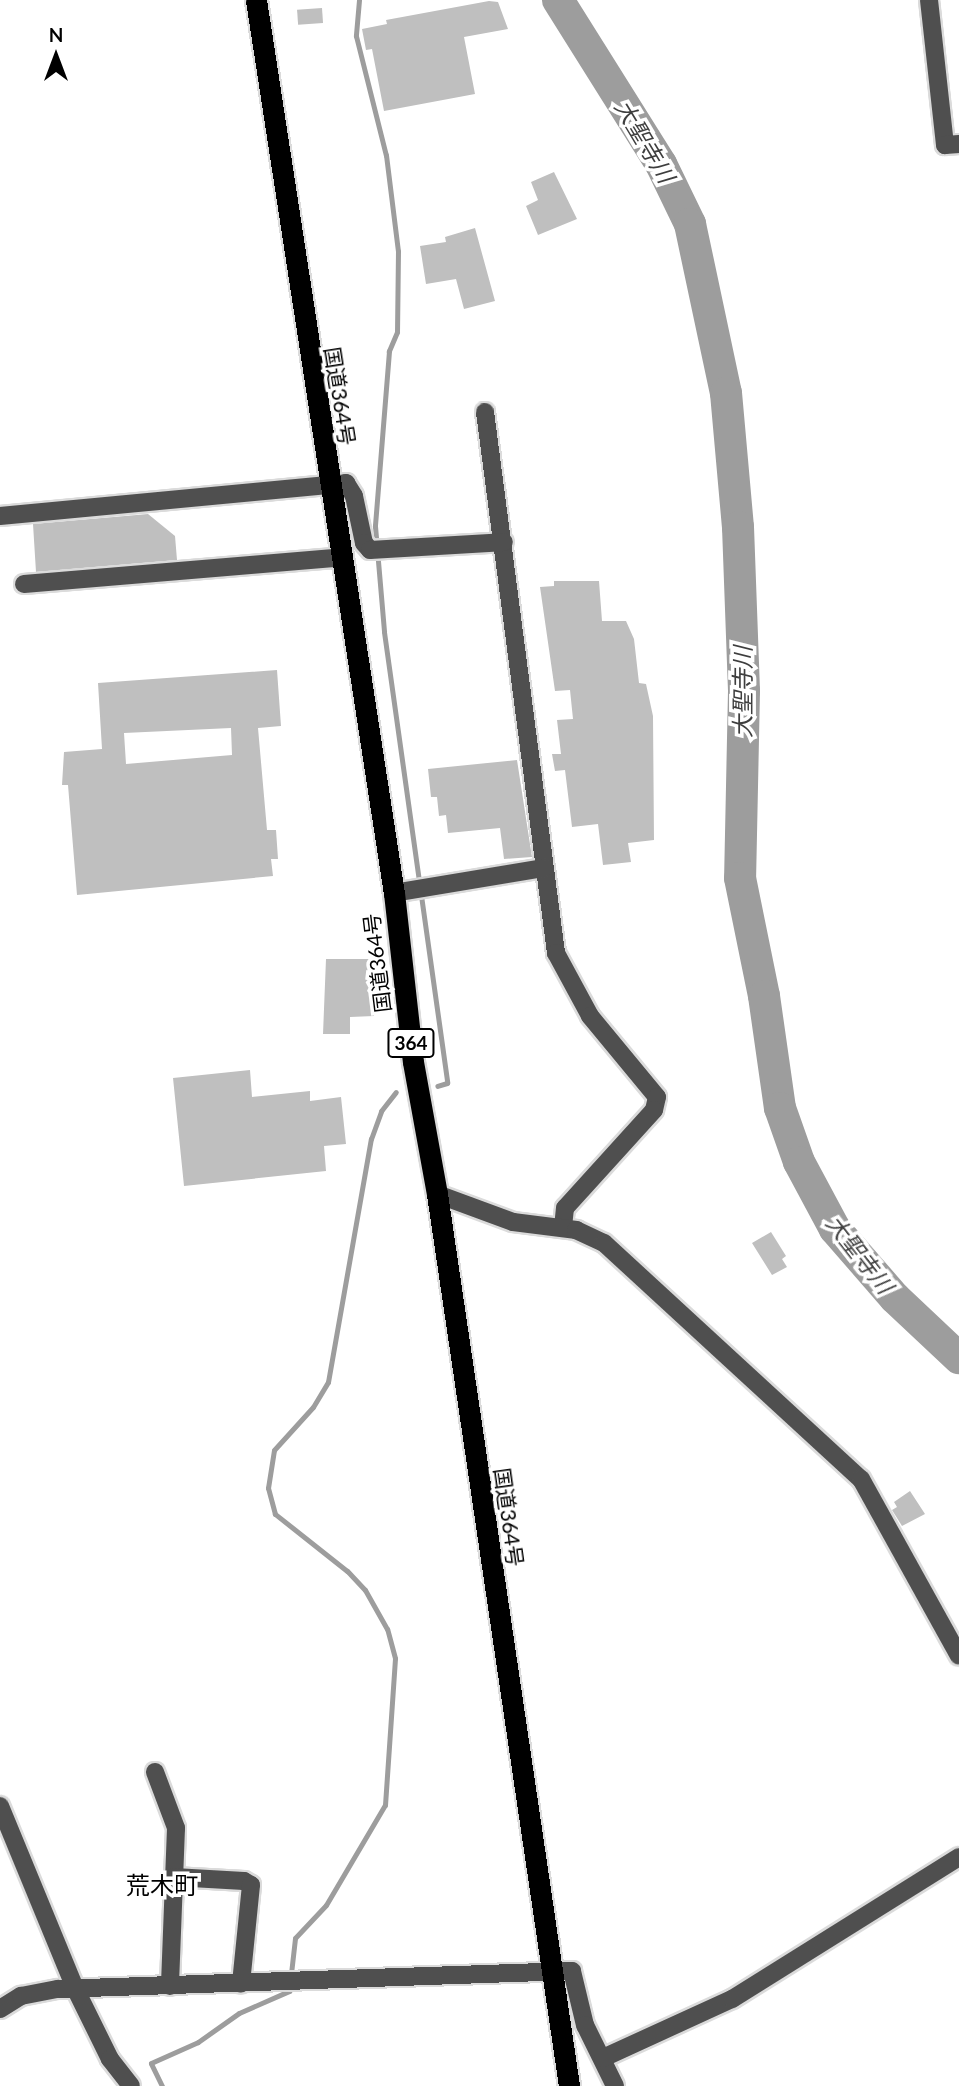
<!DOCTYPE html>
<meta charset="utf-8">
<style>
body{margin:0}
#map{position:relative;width:959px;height:2086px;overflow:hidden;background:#fff;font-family:Lato,"Noto Sans JP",sans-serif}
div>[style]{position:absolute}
.stream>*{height:5px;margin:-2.5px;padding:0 2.5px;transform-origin:2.5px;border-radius:2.5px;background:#9d9d9d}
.river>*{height:32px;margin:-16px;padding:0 16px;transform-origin:16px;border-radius:16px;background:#9d9d9d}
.building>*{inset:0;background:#bfbfbf;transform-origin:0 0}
.roads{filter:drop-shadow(2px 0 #dbdbdb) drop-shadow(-2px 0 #dbdbdb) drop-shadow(0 2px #dbdbdb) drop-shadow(0 -2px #dbdbdb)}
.minor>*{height:18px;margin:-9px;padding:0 9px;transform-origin:9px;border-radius:9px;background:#4f4f4f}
.highway>*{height:21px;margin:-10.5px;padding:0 10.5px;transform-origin:10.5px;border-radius:10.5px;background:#000}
span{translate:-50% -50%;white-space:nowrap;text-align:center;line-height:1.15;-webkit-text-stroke:7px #fff;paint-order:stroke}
.shield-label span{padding:2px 5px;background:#fff;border:2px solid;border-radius:5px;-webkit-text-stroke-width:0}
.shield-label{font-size:19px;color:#000;font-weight:700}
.street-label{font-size:21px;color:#000}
.water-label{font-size:23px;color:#3e3e3e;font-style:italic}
.quarter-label{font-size:24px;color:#000}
.north{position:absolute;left:21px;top:21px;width:70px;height:70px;-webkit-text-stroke:5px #fff;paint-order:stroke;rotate:0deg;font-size:19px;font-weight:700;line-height:28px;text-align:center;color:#000}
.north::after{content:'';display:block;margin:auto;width:24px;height:32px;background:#000;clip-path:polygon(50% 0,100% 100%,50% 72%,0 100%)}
</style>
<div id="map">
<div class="stream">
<div style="left:359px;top:0;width:36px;rotate:95deg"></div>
<div style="left:356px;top:36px;width:123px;rotate:75.9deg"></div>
<div style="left:386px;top:155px;width:97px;rotate:82.9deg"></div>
<div style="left:398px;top:251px;width:81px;rotate:90.7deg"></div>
<div style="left:397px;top:332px;width:21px;rotate:113deg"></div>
<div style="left:389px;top:351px;width:176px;rotate:94.6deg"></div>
<div style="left:375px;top:526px;width:106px;rotate:85.1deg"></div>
<div style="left:384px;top:632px;width:455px;rotate:82deg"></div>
<div style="left:447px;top:1083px;width:10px;rotate:163deg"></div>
<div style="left:162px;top:2086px;width:25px;rotate:-116deg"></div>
<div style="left:151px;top:2063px;width:51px;rotate:-24.1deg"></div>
<div style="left:198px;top:2042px;width:50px;rotate:-35.3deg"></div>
<div style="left:239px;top:2013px;width:55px;rotate:-23.7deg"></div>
<div style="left:289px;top:1991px;width:53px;rotate:-83.5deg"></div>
<div style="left:295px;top:1938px;width:45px;rotate:-46.8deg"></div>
<div style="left:326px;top:1905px;width:116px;rotate:-59.5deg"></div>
<div style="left:385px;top:1805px;width:147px;rotate:-86.1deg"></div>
<div style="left:395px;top:1658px;width:30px;rotate:-105deg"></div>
<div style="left:387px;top:1629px;width:45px;rotate:-119.4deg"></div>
<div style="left:365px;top:1590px;width:26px;rotate:-133deg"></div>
<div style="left:347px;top:1571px;width:92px;rotate:-141.6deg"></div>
<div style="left:275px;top:1514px;width:27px;rotate:-105deg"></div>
<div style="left:268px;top:1488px;width:38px;rotate:-81deg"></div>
<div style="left:274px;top:1450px;width:58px;rotate:-47.8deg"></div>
<div style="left:313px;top:1407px;width:29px;rotate:-59deg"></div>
<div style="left:328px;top:1382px;width:247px;rotate:-80deg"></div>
<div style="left:371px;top:1139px;width:30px;rotate:-70deg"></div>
<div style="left:381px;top:1111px;width:24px;rotate:-52deg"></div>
</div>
<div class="river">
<div style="left:558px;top:0;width:194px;rotate:57.9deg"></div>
<div style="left:661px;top:164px;width:67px;rotate:64.2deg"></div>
<div style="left:690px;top:224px;width:173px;rotate:78deg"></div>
<div style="left:726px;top:393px;width:135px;rotate:84.9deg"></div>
<div style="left:738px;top:527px;width:164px;rotate:87.9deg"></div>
<div style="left:744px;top:691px;width:187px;rotate:91.2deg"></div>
<div style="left:740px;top:878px;width:120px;rotate:78.5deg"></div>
<div style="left:764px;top:996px;width:113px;rotate:81.9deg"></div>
<div style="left:780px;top:1108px;width:57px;rotate:70.6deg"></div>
<div style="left:799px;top:1162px;width:76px;rotate:61.8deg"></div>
<div style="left:835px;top:1229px;width:91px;rotate:49deg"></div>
<div style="left:895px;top:1298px;width:88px;rotate:43.2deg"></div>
</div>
<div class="building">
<div style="clip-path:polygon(489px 1px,498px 2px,508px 29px,464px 37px,475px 94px,384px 111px,372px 49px,366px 50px,362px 29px,387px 24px,386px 20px)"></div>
<div style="left:322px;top:8px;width:15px;height:25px;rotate:86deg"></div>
<div style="clip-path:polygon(554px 172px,577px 219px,538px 235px,526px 206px,538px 200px,531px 182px)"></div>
<div style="clip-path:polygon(475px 228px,495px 301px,464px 309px,456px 279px,426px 284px,420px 246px,446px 242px,445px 237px)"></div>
<div style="clip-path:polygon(148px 514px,175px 536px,177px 560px,36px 572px,33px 524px)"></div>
<div style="clip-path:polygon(554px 581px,599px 581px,602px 621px,626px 621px,634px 639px,639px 683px,646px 684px,653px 716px,654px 840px,628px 843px,631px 862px,603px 865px,598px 824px,572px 827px,565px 770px,555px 771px,552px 754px,561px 754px,557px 720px,573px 719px,570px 690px,555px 691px,540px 587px,554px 586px)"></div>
<div style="clip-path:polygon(evenodd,277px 670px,281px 726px,258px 728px,267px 830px,276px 830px,278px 859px,271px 859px,273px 876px,77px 895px,68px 785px,62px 785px,64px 752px,102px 749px,98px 683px,277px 670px,231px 728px,232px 755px,126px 764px,124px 733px,231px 728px)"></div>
<div style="clip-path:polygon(517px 760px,532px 857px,504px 859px,500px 828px,448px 833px,446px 815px,439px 816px,437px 797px,431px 797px,428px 769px)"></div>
<div style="clip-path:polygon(326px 959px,373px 959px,374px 1016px,350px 1017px,350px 1034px,323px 1034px)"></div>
<div style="clip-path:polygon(250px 1070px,252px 1097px,310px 1091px,310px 1101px,341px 1097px,346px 1144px,324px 1146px,326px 1171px,184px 1186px,173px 1078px)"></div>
<div style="clip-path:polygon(771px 1232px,786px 1256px,782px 1259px,787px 1267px,772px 1275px,752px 1243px)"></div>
<div style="clip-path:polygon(910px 1491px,925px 1514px,902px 1526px,892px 1510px,897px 1507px,894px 1502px)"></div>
</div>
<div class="roads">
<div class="minor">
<div style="left:929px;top:0;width:146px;rotate:83.7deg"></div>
<div style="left:945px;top:145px;width:14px;rotate:-4deg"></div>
<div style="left:485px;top:412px;width:546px;rotate:82.52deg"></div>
<div style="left:556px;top:953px;width:72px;rotate:61.6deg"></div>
<div style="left:590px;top:1016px;width:105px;rotate:50.4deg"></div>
<div style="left:657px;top:1097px;width:13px;rotate:103deg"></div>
<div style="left:654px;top:1110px;width:132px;rotate:132.2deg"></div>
<div style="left:565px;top:1208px;width:19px;rotate:96deg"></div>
<div style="left:0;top:516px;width:348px;rotate:-5.4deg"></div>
<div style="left:346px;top:483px;width:15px;rotate:58deg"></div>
<div style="left:354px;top:496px;width:48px;rotate:78deg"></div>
<div style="left:364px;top:543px;width:9px;rotate:49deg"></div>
<div style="left:370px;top:550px;width:134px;rotate:-3.4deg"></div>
<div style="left:24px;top:584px;width:320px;rotate:-4.8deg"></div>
<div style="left:394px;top:893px;width:151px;rotate:-9.5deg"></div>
<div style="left:437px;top:1194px;width:81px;rotate:20.2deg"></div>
<div style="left:513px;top:1222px;width:64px;rotate:7.2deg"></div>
<div style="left:576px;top:1230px;width:31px;rotate:25deg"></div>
<div style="left:604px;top:1243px;width:349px;rotate:42.6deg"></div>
<div style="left:861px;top:1479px;width:202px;rotate:61deg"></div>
<div style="left:155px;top:1772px;width:60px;rotate:69.4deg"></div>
<div style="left:176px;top:1828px;width:158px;rotate:92.2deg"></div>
<div style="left:0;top:1806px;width:199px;rotate:67.6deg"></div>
<div style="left:76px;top:1990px;width:77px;rotate:63.8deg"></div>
<div style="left:110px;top:2059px;width:34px;rotate:52deg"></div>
<div style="left:174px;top:1877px;width:70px;rotate:3.3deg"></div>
<div style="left:244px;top:1881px;width:8px;rotate:30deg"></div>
<div style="left:251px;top:1885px;width:99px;rotate:95.8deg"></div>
<div style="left:0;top:2009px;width:25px;rotate:-32deg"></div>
<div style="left:21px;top:1996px;width:38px;rotate:-11deg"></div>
<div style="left:58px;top:1989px;width:514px;rotate:-2.01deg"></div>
<div style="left:572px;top:1971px;width:56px;rotate:76.5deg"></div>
<div style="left:585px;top:2025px;width:68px;rotate:63.8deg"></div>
<div style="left:603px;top:2058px;width:142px;rotate:-24.6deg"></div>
<div style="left:732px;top:1999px;width:268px;rotate:-32deg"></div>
</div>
<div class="highway">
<div style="left:256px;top:0;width:904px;rotate:81.22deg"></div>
<div style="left:394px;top:893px;width:170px;rotate:83.6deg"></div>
<div style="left:413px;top:1062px;width:134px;rotate:79.7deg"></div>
<div style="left:437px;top:1194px;width:902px;rotate:81.58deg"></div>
</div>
</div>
<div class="shield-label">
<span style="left:411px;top:1043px">364</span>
</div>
<div class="street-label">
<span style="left:340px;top:396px;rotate:81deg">国道364号</span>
<span style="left:377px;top:963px;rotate:-97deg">国道364号</span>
<span style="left:509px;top:1517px;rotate:82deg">国道364号</span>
</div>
<div class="water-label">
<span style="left:645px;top:141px;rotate:59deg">大聖寺川</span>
<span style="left:742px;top:692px;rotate:-90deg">大聖寺川</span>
<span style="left:860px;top:1254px;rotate:52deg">大聖寺川</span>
</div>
<div class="quarter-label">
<span style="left:162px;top:1885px">荒木町</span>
</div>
<div class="north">N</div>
</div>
